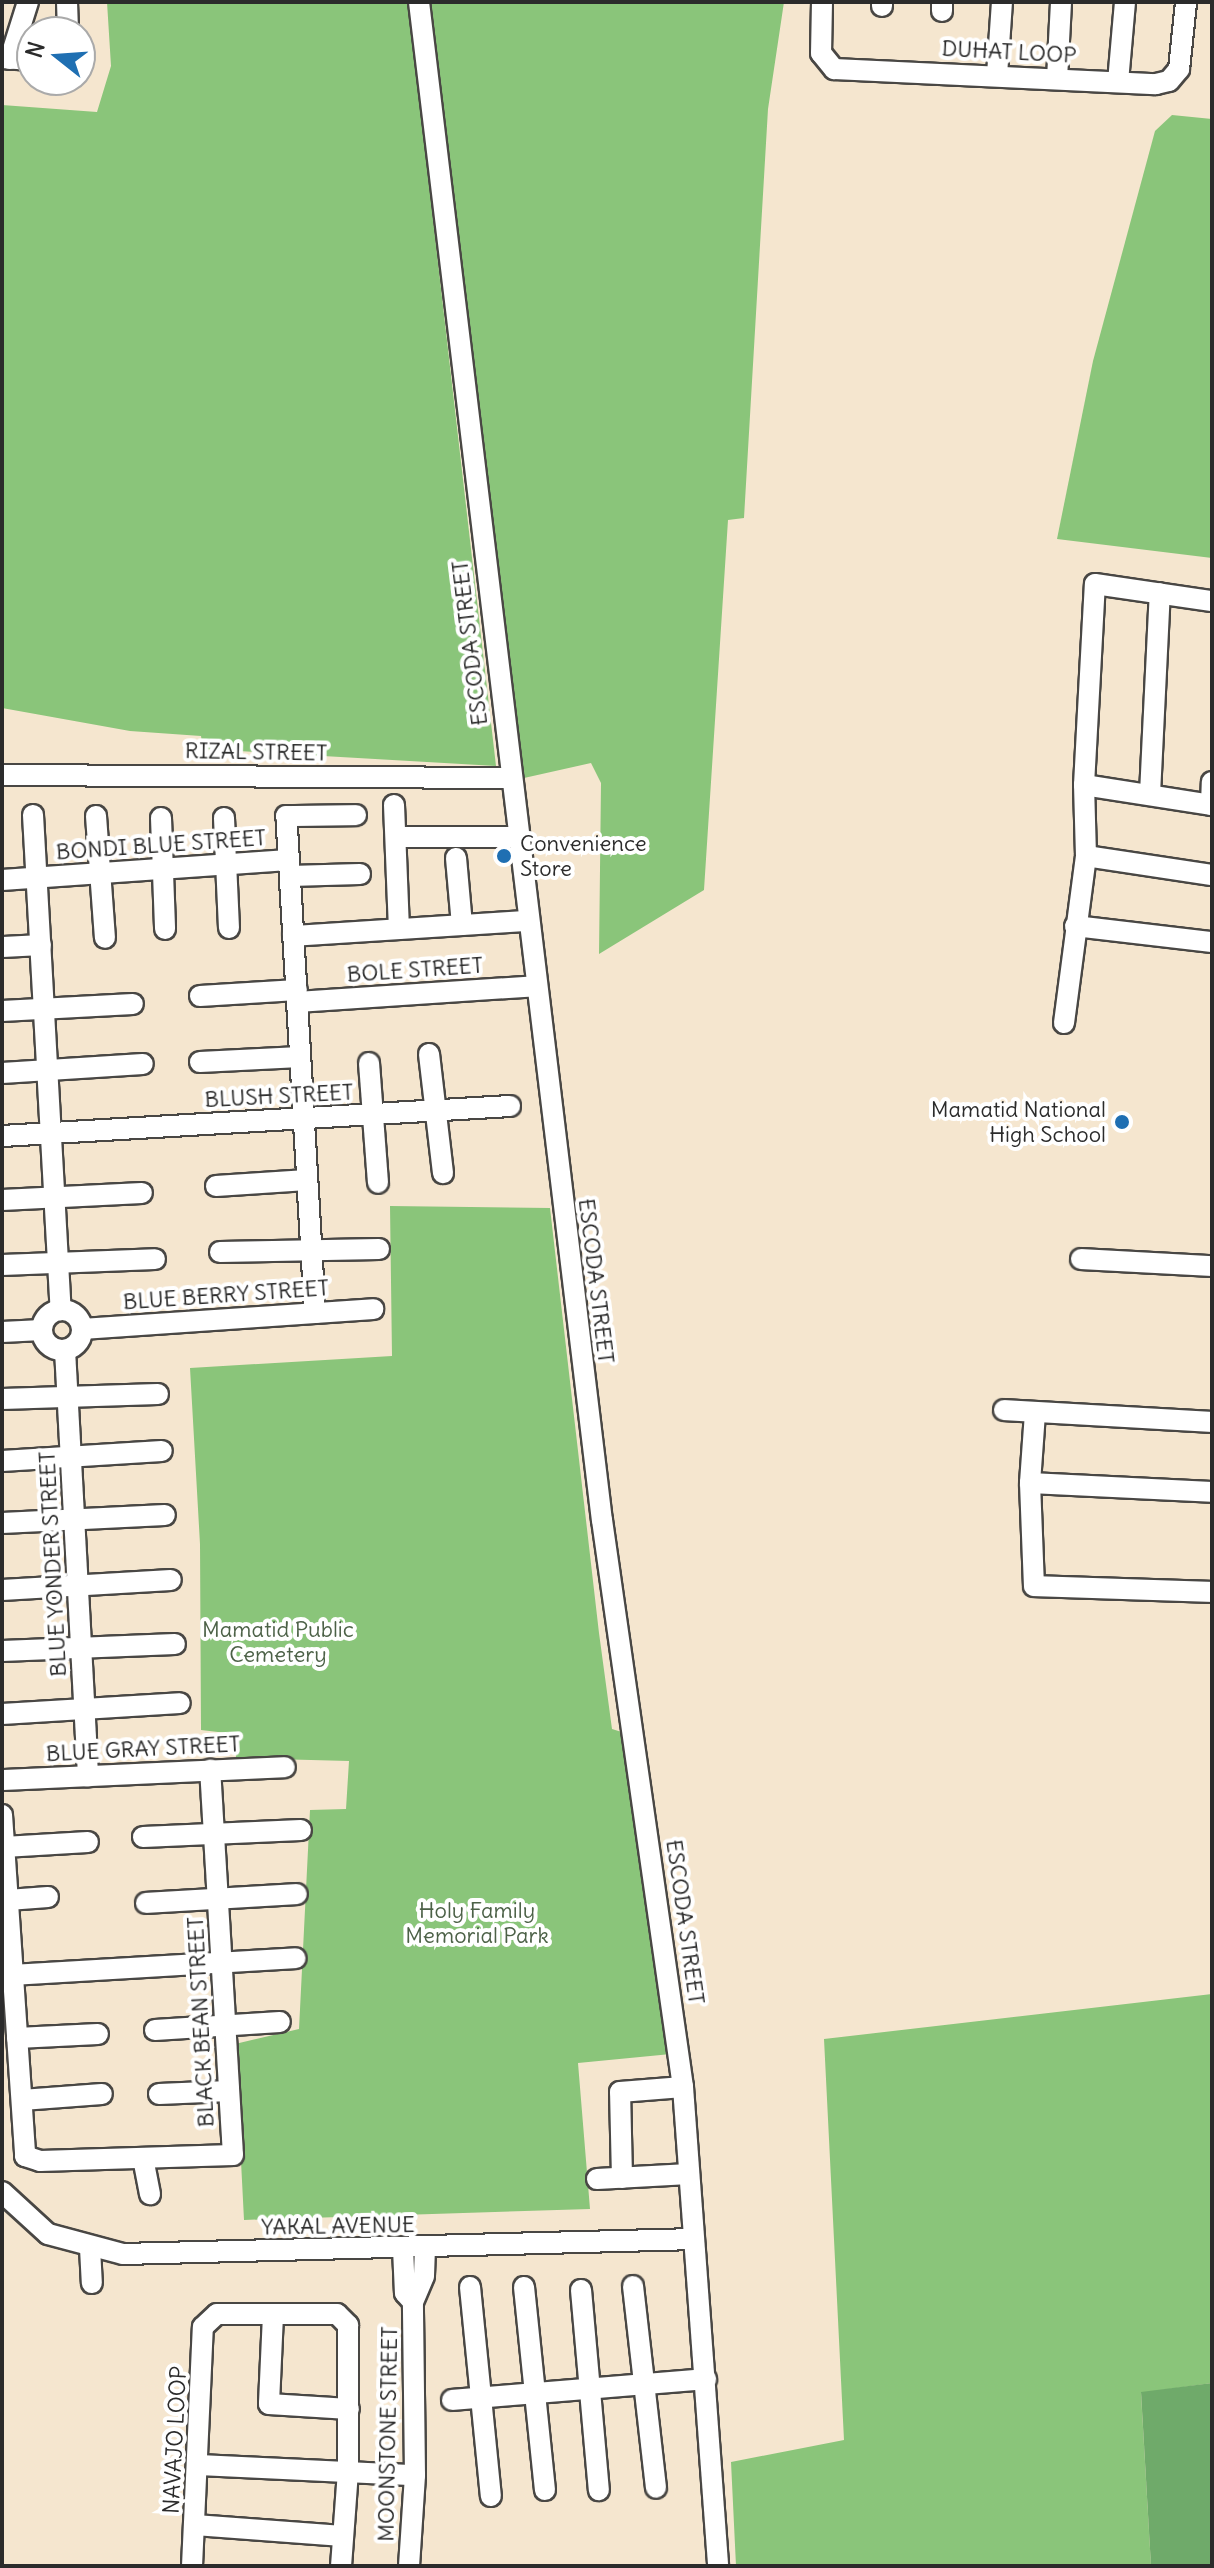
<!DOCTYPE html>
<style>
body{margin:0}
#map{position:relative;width:1214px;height:2568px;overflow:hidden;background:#f5e6cf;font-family:Delius,sans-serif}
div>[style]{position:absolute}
.green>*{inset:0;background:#8ac57a}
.forest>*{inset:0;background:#6faa6a}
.roads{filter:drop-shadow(2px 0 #494744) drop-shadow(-2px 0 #494744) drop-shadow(0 2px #494744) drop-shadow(0 -2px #494744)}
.minor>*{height:20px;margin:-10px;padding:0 10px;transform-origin:10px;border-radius:10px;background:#fff}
.minor>.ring{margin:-10px;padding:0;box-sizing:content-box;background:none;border:20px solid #fff;border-radius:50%}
.dots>*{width:22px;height:22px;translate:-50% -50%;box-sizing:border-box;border:4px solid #fff;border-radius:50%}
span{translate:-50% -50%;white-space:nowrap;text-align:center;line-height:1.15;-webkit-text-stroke:8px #fff;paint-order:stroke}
.street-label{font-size:22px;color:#2b2b2b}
.poi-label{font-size:22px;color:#2b2b2b}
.left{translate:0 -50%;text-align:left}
.right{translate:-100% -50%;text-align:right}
.park-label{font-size:22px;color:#4c6147}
.frame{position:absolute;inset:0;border:4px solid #2b2b2b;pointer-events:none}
.north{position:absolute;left:16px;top:16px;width:80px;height:80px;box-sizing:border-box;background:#fff;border:2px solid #aaa;border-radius:50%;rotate:287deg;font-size:22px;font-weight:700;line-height:32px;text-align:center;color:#2b2b2b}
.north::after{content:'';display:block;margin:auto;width:28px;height:36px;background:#1f6fb2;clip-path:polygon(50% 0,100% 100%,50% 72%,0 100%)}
</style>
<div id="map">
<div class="green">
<div style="clip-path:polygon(107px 2px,408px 2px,496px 766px,203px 749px,201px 736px,130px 731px,2px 708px,2px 105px,97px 112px,111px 66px)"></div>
<div style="clip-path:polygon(428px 2px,784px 2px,768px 109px,744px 518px,728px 520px,704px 890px,599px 954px,601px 783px,591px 763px,524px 778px)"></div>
<div style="clip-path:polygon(1172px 115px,1212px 119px,1212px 558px,1057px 539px,1093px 361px,1155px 131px)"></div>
<div style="clip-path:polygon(390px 1206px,550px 1208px,599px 1633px,612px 1729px,628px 1734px,671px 2054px,578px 2063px,590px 2209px,244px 2220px,235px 2044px,299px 2029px,310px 1810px,346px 1809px,349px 1761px,236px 1758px,235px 1734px,201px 1730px,200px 1544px,190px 1368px,392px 1356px)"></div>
<div style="clip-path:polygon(1212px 1994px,1212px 2383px,1141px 2393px,1151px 2566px,736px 2566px,731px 2462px,844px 2440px,824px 2039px)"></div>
</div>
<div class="forest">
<div style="clip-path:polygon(1212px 2383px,1212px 2566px,1151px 2566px,1141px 2392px)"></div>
</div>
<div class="roads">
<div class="minor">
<div style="left:67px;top:2px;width:30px;rotate:88deg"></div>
<div style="left:419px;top:2px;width:1529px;rotate:83.13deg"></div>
<div style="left:602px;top:1520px;width:573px;rotate:81.87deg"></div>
<div style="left:683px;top:2087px;width:480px;rotate:85.8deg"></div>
<div style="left:822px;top:2px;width:51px;rotate:91.1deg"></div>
<div style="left:821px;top:53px;width:21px;rotate:51deg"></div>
<div style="left:834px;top:69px;width:322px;rotate:2.7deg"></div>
<div style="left:1156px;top:84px;width:13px;rotate:-13deg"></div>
<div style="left:1169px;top:81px;width:16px;rotate:-50deg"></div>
<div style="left:1179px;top:69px;width:67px;rotate:-84deg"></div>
<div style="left:882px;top:6px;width:4px;rotate:-90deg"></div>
<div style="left:942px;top:11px;width:9px;rotate:-90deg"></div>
<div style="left:2px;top:58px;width:30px;rotate:4deg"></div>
<div style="left:10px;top:59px;width:60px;rotate:-72.5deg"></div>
<div style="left:997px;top:75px;width:73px;rotate:-86.1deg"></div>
<div style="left:1057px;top:79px;width:77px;rotate:-87deg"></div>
<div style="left:1118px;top:82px;width:80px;rotate:-85deg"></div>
<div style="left:2px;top:775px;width:508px;rotate:0.34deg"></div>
<div style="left:1084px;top:785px;width:130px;rotate:8.9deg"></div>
<div style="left:1150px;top:794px;width:201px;rotate:-87.2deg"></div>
<div style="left:394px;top:805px;width:124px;rotate:87.7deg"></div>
<div style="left:1211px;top:805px;width:23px;rotate:-88deg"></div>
<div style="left:33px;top:815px;width:496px;rotate:86.8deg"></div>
<div style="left:96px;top:816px;width:122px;rotate:85.8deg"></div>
<div style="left:161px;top:818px;width:111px;rotate:87.9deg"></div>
<div style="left:224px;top:818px;width:110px;rotate:87.4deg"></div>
<div style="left:396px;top:837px;width:121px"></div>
<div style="left:1086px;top:856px;width:127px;rotate:8.6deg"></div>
<div style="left:456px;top:858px;width:67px;rotate:84.9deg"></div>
<div style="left:290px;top:876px;width:70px;rotate:-1.6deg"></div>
<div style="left:2px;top:880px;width:287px;rotate:-4deg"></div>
<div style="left:1075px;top:926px;width:138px;rotate:6.7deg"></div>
<div style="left:293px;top:936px;width:234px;rotate:-3.7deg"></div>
<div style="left:2px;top:947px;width:39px;rotate:-3deg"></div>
<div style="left:200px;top:996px;width:97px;rotate:-3.5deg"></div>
<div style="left:297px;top:1002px;width:239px;rotate:-3.8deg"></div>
<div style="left:2px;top:1011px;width:131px;rotate:-3.1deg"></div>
<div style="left:1064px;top:1023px;width:168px;rotate:-82.5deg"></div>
<div style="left:1086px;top:856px;width:71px;rotate:-91.6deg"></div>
<div style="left:1084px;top:785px;width:201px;rotate:-86.9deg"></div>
<div style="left:1095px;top:584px;width:118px;rotate:8.3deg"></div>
<div style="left:429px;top:1054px;width:120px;rotate:83.3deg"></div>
<div style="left:200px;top:1062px;width:100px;rotate:-2.9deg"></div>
<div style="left:369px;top:1063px;width:120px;rotate:85.7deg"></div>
<div style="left:2px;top:1073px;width:141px;rotate:-3.7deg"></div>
<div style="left:2px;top:1136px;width:509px;rotate:-3.38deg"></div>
<div style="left:216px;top:1186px;width:91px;rotate:-3.8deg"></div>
<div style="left:2px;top:1200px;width:140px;rotate:-2.9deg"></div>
<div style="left:220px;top:1252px;width:159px;rotate:-1.1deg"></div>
<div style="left:1081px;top:1259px;width:131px;rotate:3.1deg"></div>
<div style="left:2px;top:1265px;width:153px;rotate:-2.2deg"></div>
<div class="ring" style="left:42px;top:1310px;width:20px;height:20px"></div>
<div style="left:315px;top:1313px;width:498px;rotate:-93.3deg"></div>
<div style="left:286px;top:816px;width:70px;rotate:-0.8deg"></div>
<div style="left:82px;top:1329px;width:292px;rotate:-3.9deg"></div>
<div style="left:2px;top:1332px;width:40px;rotate:-2.9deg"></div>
<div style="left:65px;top:1350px;width:427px;rotate:86.9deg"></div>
<div style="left:2px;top:1399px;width:156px;rotate:-1.8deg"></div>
<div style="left:1004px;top:1410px;width:208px;rotate:3.3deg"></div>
<div style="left:1035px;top:1413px;width:70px;rotate:94.1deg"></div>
<div style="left:1030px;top:1483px;width:103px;rotate:87.8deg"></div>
<div style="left:1034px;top:1586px;width:178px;rotate:1.9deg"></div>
<div style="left:2px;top:1461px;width:160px;rotate:-3.6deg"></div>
<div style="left:1030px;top:1483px;width:182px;rotate:2.8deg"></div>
<div style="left:2px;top:1523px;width:163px;rotate:-2.8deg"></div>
<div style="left:2px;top:1590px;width:169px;rotate:-3.4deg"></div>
<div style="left:2px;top:1651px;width:173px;rotate:-2.3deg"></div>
<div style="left:2px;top:1714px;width:178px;rotate:-3.5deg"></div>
<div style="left:2px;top:1780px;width:283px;rotate:-2.6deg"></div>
<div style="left:2px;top:1815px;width:342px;rotate:86.1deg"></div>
<div style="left:25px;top:2156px;width:16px;rotate:18deg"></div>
<div style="left:40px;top:2161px;width:193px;rotate:-1.8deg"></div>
<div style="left:233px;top:2155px;width:386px;rotate:-93.4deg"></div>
<div style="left:143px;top:1837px;width:158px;rotate:-2.5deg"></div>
<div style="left:4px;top:1847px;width:84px;rotate:-3.4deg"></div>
<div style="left:8px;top:1900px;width:40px;rotate:-4.3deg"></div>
<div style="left:146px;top:1903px;width:151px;rotate:-3.4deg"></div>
<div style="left:13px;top:1975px;width:283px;rotate:-3.4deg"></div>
<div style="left:155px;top:2030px;width:125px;rotate:-3.7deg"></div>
<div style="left:17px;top:2038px;width:81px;rotate:-2.8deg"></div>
<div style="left:159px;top:2094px;width:70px;rotate:-2.5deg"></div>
<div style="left:22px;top:2100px;width:80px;rotate:-4.3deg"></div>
<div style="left:143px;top:2158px;width:37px;rotate:79deg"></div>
<div style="left:622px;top:2178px;width:86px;rotate:-91.3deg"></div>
<div style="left:620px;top:2092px;width:63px;rotate:-4.5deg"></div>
<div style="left:597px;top:2179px;width:92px;rotate:-3.1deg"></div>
<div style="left:2px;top:2192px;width:62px;rotate:42.4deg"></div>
<div style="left:48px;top:2234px;width:78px;rotate:14.9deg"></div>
<div style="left:123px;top:2254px;width:571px;rotate:-1.5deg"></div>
<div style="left:90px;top:2248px;width:35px;rotate:87deg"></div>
<div style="left:403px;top:2248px;width:45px;rotate:87.5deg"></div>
<div style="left:405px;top:2293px;width:12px;rotate:48deg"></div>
<div style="left:633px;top:2286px;width:203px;rotate:83.5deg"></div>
<div style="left:470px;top:2287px;width:210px;rotate:84.3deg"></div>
<div style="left:524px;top:2287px;width:204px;rotate:84.1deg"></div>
<div style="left:581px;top:2290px;width:201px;rotate:84.9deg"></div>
<div style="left:273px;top:2315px;width:89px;rotate:92.6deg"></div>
<div style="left:269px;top:2404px;width:80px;rotate:3.6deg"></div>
<div style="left:452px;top:2400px;width:255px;rotate:-4.7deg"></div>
<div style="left:199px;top:2465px;width:216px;rotate:2.7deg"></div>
<div style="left:195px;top:2525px;width:148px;rotate:4.3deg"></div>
<div style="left:192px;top:2566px;width:239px;rotate:-87.4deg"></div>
<div style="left:203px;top:2327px;width:19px;rotate:-43deg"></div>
<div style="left:217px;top:2314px;width:120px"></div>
<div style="left:337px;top:2314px;width:16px;rotate:45deg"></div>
<div style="left:348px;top:2325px;width:146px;rotate:90deg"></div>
<div style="left:348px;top:2471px;width:95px;rotate:94.2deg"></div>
<div style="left:409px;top:2566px;width:91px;rotate:-86.2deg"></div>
<div style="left:415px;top:2475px;width:173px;rotate:-90.7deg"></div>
<div style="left:413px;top:2302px;width:28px;rotate:-67deg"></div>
<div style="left:424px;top:2276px;width:28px;rotate:-88deg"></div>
</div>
</div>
<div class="dots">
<div style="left:504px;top:856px;background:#1f6fb2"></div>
<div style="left:1122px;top:1122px;background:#1f6fb2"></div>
</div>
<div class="street-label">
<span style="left:1009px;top:52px;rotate:3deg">DUHAT LOOP</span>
<span style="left:470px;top:643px;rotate:-97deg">ESCODA STREET</span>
<span style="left:256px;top:752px;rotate:1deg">RIZAL STREET</span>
<span style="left:161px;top:845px;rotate:-4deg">BONDI BLUE STREET</span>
<span style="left:415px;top:970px;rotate:-4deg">BOLE STREET</span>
<span style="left:279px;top:1096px;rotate:-3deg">BLUSH STREET</span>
<span style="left:596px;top:1281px;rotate:83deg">ESCODA STREET</span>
<span style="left:226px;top:1295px;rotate:-4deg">BLUE BERRY STREET</span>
<span style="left:53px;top:1564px;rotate:-93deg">BLUE YONDER STREET</span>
<span style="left:143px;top:1749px;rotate:-3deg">BLUE GRAY STREET</span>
<span style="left:685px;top:1922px;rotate:82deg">ESCODA STREET</span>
<span style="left:201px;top:2022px;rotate:-93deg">BLACK BEAN STREET</span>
<span style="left:338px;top:2226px;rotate:-1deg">YAKAL AVENUE</span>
<span style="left:388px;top:2434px;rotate:-89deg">MOONSTONE STREET</span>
<span style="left:175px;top:2440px;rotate:-87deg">NAVAJO LOOP</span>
</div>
<div class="poi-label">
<span class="left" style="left:520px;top:856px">Convenience<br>Store</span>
<span class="right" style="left:1106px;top:1122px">Mamatid National<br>High School</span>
</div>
<div class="park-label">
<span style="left:278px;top:1642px">Mamatid Public<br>Cemetery</span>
<span style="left:477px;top:1923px">Holy Family<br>Memorial Park</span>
</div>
<div class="frame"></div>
<div class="north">N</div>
</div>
